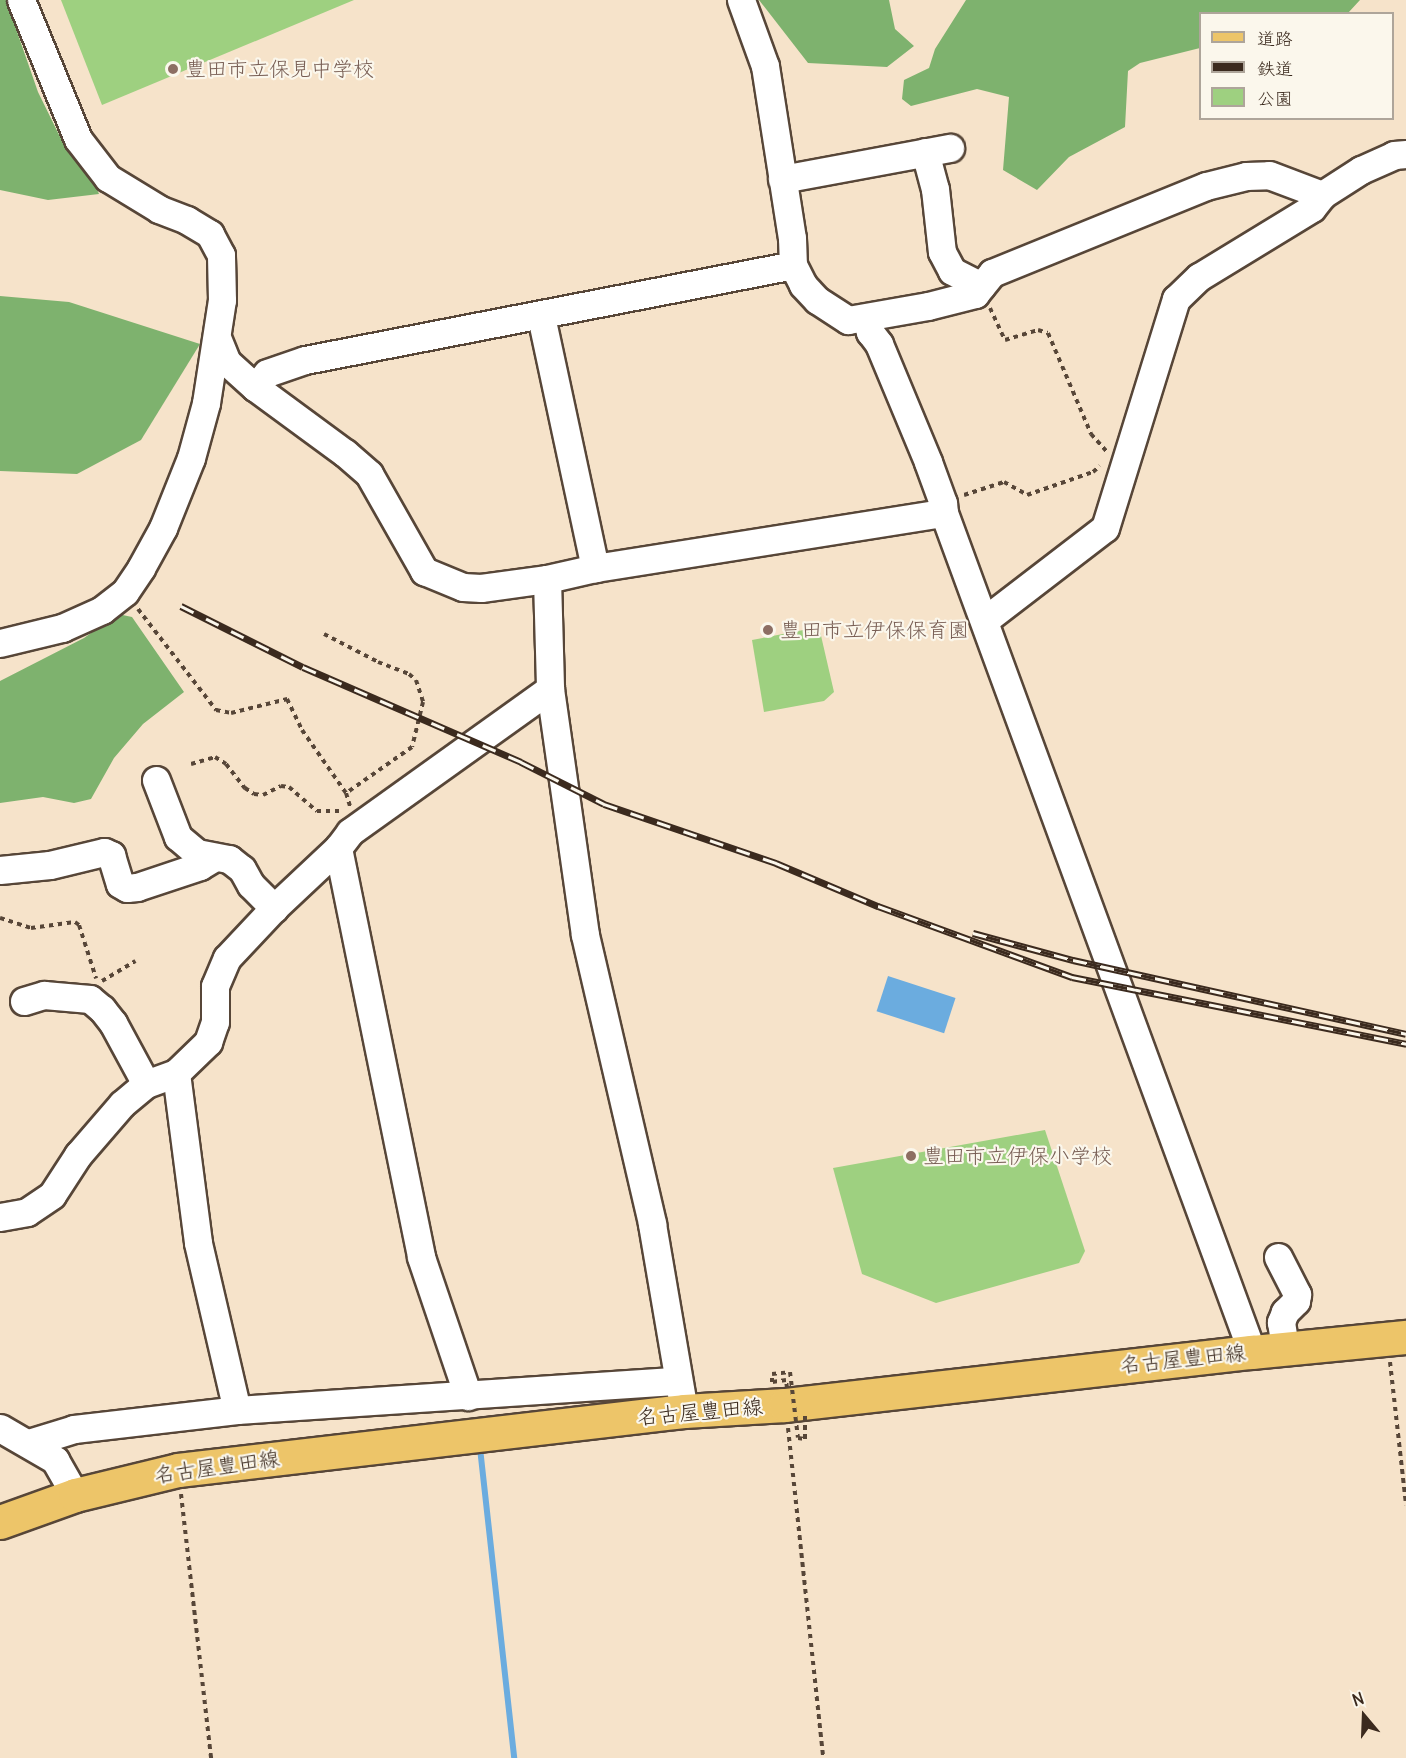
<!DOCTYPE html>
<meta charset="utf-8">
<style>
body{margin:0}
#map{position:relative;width:1406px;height:1758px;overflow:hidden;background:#f6e3ca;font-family:Delius,"Klee One",sans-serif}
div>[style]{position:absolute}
.green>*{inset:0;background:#9ed080}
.forest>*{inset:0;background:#7eb26e}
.water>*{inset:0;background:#6bacdf;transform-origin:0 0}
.stream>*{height:6px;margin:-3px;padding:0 3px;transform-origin:3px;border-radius:3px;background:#6bacdf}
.path>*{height:4px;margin-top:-2px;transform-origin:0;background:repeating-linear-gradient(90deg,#574638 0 4.5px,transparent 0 9px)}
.roads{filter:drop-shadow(2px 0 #574638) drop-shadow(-2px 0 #574638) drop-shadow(0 2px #574638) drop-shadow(0 -2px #574638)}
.minor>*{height:27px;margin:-13.5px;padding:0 13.5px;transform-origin:13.5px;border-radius:13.5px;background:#fff}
.major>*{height:33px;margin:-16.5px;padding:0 16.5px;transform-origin:16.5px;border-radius:16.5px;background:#edc569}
.rail>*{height:7px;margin-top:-3.5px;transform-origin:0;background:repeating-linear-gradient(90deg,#fbf7ec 0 14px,#3b2a1e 0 28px);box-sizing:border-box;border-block:2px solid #3b2a1e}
.path-bridge>*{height:4px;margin-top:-2px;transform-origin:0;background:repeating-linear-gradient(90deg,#574638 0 4.5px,transparent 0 9px)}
.dots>*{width:16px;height:16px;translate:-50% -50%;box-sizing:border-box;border:3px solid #fbf7ec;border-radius:50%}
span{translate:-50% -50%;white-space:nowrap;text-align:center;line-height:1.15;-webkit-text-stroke:4.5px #fbf7ec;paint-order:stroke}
.education-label{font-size:21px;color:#785e54}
.left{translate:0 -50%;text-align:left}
.street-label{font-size:21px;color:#3b2a1e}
.legend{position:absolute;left:1199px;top:12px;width:195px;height:108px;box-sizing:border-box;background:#fbf7ec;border:2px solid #aea59a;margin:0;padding:8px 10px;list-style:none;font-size:18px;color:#3b2a1e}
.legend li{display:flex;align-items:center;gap:12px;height:30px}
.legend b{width:30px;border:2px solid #aea59a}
.north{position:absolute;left:1334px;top:1686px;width:60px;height:60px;-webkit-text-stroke:4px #fbf7ec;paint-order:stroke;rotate:341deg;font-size:16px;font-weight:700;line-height:24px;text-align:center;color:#3b2a1e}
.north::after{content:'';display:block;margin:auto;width:21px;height:27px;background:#3b2a1e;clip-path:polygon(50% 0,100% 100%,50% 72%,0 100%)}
</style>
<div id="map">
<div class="green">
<div style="clip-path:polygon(61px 0,354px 0,102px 105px)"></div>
<div style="clip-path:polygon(819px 627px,834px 692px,824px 701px,764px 712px,752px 640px)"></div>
<div style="clip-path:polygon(1045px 1130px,1085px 1251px,1079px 1263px,936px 1303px,862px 1274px,833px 1168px)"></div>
</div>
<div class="forest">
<div style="clip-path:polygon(0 0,6px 0,38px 92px,67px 151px,88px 168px,99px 194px,48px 200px,0 190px)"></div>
<div style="clip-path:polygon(759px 0,889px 0,895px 29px,914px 46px,887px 67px,808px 63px)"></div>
<div style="clip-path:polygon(966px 0,1360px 0,1348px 13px,1200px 14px,1200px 48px,1140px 63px,1128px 71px,1125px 127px,1069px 157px,1037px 190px,1003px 170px,1009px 97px,977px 89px,911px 106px,902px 99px,904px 80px,929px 68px,935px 49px)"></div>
<div style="clip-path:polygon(0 296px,69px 302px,200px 344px,141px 440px,77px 474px,0 471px)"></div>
<div style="clip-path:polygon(118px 614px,132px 617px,184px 692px,143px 724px,114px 758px,91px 799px,74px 803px,43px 797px,0 803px,0 681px,84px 638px)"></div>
</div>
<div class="water">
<div style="left:888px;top:976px;width:71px;height:37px;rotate:18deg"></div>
</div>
<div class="stream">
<div style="left:480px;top:1448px;width:312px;rotate:83.7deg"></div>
</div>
<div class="path">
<div style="left:990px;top:308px;width:35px;rotate:65deg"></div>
<div style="left:1005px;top:340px;width:34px;rotate:-17deg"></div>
<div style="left:1038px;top:330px;width:10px;rotate:17deg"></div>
<div style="left:1048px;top:333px;width:110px;rotate:66.9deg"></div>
<div style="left:1091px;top:434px;width:24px;rotate:48deg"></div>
<div style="left:964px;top:495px;width:42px;rotate:-18deg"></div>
<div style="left:1004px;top:482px;width:26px;rotate:29deg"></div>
<div style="left:1027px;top:495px;width:70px;rotate:-19.2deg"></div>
<div style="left:1093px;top:472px;width:9px;rotate:-41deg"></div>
<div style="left:138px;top:609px;width:128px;rotate:52.3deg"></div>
<div style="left:216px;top:710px;width:15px;rotate:11deg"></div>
<div style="left:231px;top:713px;width:58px;rotate:-14deg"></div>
<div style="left:287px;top:699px;width:34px;rotate:64deg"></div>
<div style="left:302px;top:730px;width:77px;rotate:55.1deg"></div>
<div style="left:346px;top:793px;width:14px;rotate:73deg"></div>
<div style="left:324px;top:634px;width:61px;rotate:27.4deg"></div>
<div style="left:378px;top:662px;width:33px;rotate:21deg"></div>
<div style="left:409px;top:674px;width:9px;rotate:41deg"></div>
<div style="left:416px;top:680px;width:23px;rotate:72deg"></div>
<div style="left:423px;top:702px;width:46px;rotate:103.7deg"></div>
<div style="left:412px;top:747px;width:80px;rotate:145.1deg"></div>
<div style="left:191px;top:764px;width:25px;rotate:-16deg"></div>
<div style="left:215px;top:757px;width:13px;rotate:32deg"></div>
<div style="left:226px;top:764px;width:31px;rotate:52deg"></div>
<div style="left:245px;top:788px;width:11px;rotate:34deg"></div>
<div style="left:254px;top:794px;width:9px;rotate:6deg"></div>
<div style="left:263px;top:795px;width:20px;rotate:-27deg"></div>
<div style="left:281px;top:786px;width:8px;rotate:7deg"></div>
<div style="left:289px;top:787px;width:37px;rotate:41deg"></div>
<div style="left:317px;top:811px;width:24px"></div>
<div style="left:0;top:918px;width:33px;rotate:18deg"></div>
<div style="left:31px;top:928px;width:44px;rotate:-7.8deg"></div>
<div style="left:75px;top:922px;width:5px;rotate:37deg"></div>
<div style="left:79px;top:925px;width:56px;rotate:72.2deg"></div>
<div style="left:102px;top:981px;width:39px;rotate:-31deg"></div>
<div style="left:1390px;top:1362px;width:144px;rotate:83.6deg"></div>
<div style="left:788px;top:1428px;width:332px;rotate:83.9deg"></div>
<div style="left:181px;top:1494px;width:266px;rotate:83.5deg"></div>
</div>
<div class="roads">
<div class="minor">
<div style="left:741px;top:0;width:70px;rotate:70deg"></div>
<div style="left:765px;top:66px;width:174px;rotate:81.1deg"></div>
<div style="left:792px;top:238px;width:27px;rotate:88deg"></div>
<div style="left:793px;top:265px;width:22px;rotate:63deg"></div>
<div style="left:803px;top:285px;width:21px;rotate:47deg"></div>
<div style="left:817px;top:300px;width:37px;rotate:33deg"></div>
<div style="left:848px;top:320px;width:81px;rotate:-9.9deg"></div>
<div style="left:928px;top:306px;width:49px;rotate:-14.3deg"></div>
<div style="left:975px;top:294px;width:27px;rotate:-51deg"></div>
<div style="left:992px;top:273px;width:231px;rotate:-22.1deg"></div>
<div style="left:1206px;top:186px;width:41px;rotate:-14deg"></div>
<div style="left:1246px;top:176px;width:23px;rotate:-2deg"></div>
<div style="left:1269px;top:175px;width:57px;rotate:20.7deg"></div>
<div style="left:925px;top:152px;width:38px;rotate:75deg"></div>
<div style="left:935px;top:189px;width:63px;rotate:83.7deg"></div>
<div style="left:942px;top:252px;width:21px;rotate:62deg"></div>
<div style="left:952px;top:271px;width:33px;rotate:27deg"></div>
<div style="left:782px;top:179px;width:171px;rotate:-10.5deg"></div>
<div style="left:541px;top:316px;width:258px;rotate:77.9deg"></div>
<div style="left:866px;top:318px;width:15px;rotate:74deg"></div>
<div style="left:870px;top:332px;width:15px;rotate:53deg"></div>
<div style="left:879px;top:344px;width:128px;rotate:67.4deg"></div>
<div style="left:928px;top:462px;width:44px;rotate:69.9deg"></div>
<div style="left:943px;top:503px;width:10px;rotate:84deg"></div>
<div style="left:944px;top:513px;width:894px;rotate:69.84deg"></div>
<div style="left:218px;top:340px;width:24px;rotate:68deg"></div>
<div style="left:227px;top:362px;width:38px;rotate:42deg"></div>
<div style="left:255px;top:387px;width:112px;rotate:36.3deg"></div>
<div style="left:345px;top:453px;width:32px;rotate:41deg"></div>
<div style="left:369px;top:474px;width:112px;rotate:60.4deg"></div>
<div style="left:424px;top:571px;width:42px;rotate:22.3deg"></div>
<div style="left:463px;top:587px;width:18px;rotate:3deg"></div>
<div style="left:481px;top:588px;width:67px;rotate:-7.8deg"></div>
<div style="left:547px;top:579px;width:49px;rotate:-12.9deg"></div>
<div style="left:595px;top:568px;width:353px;rotate:-9deg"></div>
<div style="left:255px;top:387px;width:18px;rotate:-49deg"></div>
<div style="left:267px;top:373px;width:40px;rotate:-18.9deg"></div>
<div style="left:305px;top:360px;width:497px;rotate:-11deg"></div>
<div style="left:547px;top:579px;width:110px;rotate:88.4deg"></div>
<div style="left:550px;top:689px;width:248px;rotate:81.9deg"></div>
<div style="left:585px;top:935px;width:297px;rotate:76.9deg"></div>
<div style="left:652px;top:1224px;width:190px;rotate:80.3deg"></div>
<div style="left:985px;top:620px;width:151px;rotate:-37.5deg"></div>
<div style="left:1105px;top:528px;width:240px;rotate:-72.8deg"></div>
<div style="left:1176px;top:299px;width:32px;rotate:-44deg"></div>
<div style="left:1199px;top:277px;width:132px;rotate:-31.4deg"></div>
<div style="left:1312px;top:208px;width:16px;rotate:-52deg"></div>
<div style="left:1322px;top:195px;width:46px;rotate:-32.7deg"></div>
<div style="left:1361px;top:170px;width:36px;rotate:-24deg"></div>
<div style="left:1394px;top:155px;width:12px;rotate:-5deg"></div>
<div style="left:0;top:643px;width:64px;rotate:-13.6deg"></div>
<div style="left:62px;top:628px;width:44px;rotate:-24.2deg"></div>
<div style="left:102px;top:610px;width:29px;rotate:-38deg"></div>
<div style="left:125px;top:592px;width:29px;rotate:-56deg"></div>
<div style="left:141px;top:568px;width:46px;rotate:-61.2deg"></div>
<div style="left:163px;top:528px;width:75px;rotate:-68.2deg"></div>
<div style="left:191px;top:458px;width:57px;rotate:-74.7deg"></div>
<div style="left:206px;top:403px;width:104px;rotate:-81.2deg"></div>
<div style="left:222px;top:300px;width:45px;rotate:-91.3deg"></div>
<div style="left:221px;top:255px;width:24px;rotate:-118deg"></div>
<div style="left:210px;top:234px;width:27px;rotate:-149deg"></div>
<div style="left:187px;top:220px;width:30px;rotate:-159deg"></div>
<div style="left:159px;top:209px;width:60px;rotate:-148.7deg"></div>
<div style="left:108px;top:178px;width:49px;rotate:-127.6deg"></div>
<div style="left:78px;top:139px;width:150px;rotate:-112.3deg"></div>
<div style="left:156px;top:780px;width:61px;rotate:68.9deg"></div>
<div style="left:178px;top:837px;width:25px;rotate:40deg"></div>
<div style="left:197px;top:853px;width:33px;rotate:11deg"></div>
<div style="left:229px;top:859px;width:16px;rotate:38deg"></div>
<div style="left:242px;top:869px;width:18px;rotate:61deg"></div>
<div style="left:251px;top:885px;width:33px;rotate:45deg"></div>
<div style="left:338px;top:848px;width:417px;rotate:78.5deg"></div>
<div style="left:421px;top:1257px;width:147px;rotate:71.3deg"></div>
<div style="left:0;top:870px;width:50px;rotate:-5.7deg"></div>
<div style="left:50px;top:865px;width:56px;rotate:-13.5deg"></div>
<div style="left:104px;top:852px;width:8px;rotate:23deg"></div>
<div style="left:111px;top:855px;width:30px;rotate:73deg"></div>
<div style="left:120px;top:884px;width:8px;rotate:30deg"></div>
<div style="left:127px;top:888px;width:10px;rotate:-6deg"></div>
<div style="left:137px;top:887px;width:66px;rotate:-18.4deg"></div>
<div style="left:200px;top:866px;width:17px;rotate:-31deg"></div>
<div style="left:24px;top:1001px;width:21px;rotate:-17deg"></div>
<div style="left:44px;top:995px;width:46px;rotate:5deg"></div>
<div style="left:90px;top:999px;width:16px;rotate:40deg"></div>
<div style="left:102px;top:1009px;width:18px;rotate:52deg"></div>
<div style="left:113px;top:1023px;width:69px;rotate:61.6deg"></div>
<div style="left:176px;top:1073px;width:171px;rotate:82.6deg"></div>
<div style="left:198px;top:1243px;width:171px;rotate:76.9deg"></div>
<div style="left:0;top:1217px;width:27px;rotate:-10deg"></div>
<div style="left:27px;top:1212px;width:30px;rotate:-34deg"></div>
<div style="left:52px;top:1195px;width:48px;rotate:-57deg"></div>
<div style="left:78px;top:1155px;width:67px;rotate:-49.2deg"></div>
<div style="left:122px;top:1104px;width:31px;rotate:-40deg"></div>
<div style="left:146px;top:1084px;width:32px;rotate:-20deg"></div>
<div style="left:176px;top:1073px;width:45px;rotate:-44.1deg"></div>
<div style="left:208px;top:1042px;width:21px;rotate:-71deg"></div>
<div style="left:215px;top:1022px;width:36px;rotate:-90deg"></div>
<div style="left:215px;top:986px;width:30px;rotate:-67deg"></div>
<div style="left:227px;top:958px;width:69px;rotate:-46.8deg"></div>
<div style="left:274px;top:908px;width:88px;rotate:-43.2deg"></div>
<div style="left:338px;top:848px;width:20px;rotate:-53deg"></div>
<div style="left:350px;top:832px;width:246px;rotate:-35.6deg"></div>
<div style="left:1278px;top:1257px;width:42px;rotate:62.8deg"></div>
<div style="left:1297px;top:1294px;width:7px;rotate:98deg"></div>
<div style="left:1296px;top:1301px;width:16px;rotate:135deg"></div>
<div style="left:1285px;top:1312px;width:11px;rotate:112deg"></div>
<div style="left:1281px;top:1322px;width:26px;rotate:81deg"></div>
<div style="left:0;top:1428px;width:64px;rotate:30.2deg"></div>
<div style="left:55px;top:1460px;width:40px;rotate:60.3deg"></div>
<div style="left:29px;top:1443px;width:47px;rotate:-17.3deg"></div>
<div style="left:74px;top:1429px;width:164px;rotate:-6.6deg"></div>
<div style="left:237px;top:1410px;width:441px;rotate:-3.8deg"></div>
</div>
<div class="major">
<div style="left:0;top:1522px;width:80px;rotate:-19.8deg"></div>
<div style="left:75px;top:1495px;width:106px;rotate:-13.6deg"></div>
<div style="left:178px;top:1470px;width:509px;rotate:-6.65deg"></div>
<div style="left:684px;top:1411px;width:101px;rotate:-3.4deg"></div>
<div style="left:785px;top:1405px;width:470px;rotate:-6.5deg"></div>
<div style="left:1252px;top:1352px;width:155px;rotate:-5.6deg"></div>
</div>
</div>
<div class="rail">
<div style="left:181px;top:606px;width:136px;rotate:26.6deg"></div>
<div style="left:303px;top:667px;width:238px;rotate:23.5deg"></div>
<div style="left:521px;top:762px;width:93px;rotate:26.8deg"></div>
<div style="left:604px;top:804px;width:182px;rotate:18.9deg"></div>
<div style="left:776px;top:863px;width:111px;rotate:22.9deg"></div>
<div style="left:878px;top:906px;width:207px;rotate:20.1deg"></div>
<div style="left:1072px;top:977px;width:341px;rotate:11.3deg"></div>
<div style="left:973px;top:933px;width:104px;rotate:15.1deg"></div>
<div style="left:1073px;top:960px;width:341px;rotate:12.5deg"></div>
</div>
<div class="path-bridge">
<div style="left:787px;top:1388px;width:8px;rotate:-97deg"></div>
<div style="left:786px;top:1380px;width:14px;rotate:172deg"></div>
<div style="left:772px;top:1382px;width:8px;rotate:-90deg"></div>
<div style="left:772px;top:1374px;width:18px;rotate:-6deg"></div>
<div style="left:790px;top:1372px;width:66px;rotate:83.1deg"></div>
<div style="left:798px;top:1438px;width:7px;rotate:8deg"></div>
<div style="left:805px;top:1439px;width:24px;rotate:-90deg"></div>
</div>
<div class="dots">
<div style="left:173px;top:69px;background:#8d6e63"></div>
<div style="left:768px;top:630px;background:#8d6e63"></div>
<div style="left:911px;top:1156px;background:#8d6e63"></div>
</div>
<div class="education-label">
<span class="left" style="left:185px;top:69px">豊田市立保見中学校</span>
<span class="left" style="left:780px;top:630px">豊田市立伊保保育園</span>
<span class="left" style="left:923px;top:1156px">豊田市立伊保小学校</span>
</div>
<div class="street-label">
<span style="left:1183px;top:1359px;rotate:-6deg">名古屋豊田線</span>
<span style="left:700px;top:1412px;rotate:-5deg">名古屋豊田線</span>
<span style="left:217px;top:1467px;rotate:-8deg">名古屋豊田線</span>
</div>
<ul class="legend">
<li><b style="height:8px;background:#edc569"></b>道路</li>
<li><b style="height:8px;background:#3b2a1e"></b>鉄道</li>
<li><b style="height:16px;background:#9ed080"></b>公園</li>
</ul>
<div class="north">N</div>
</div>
